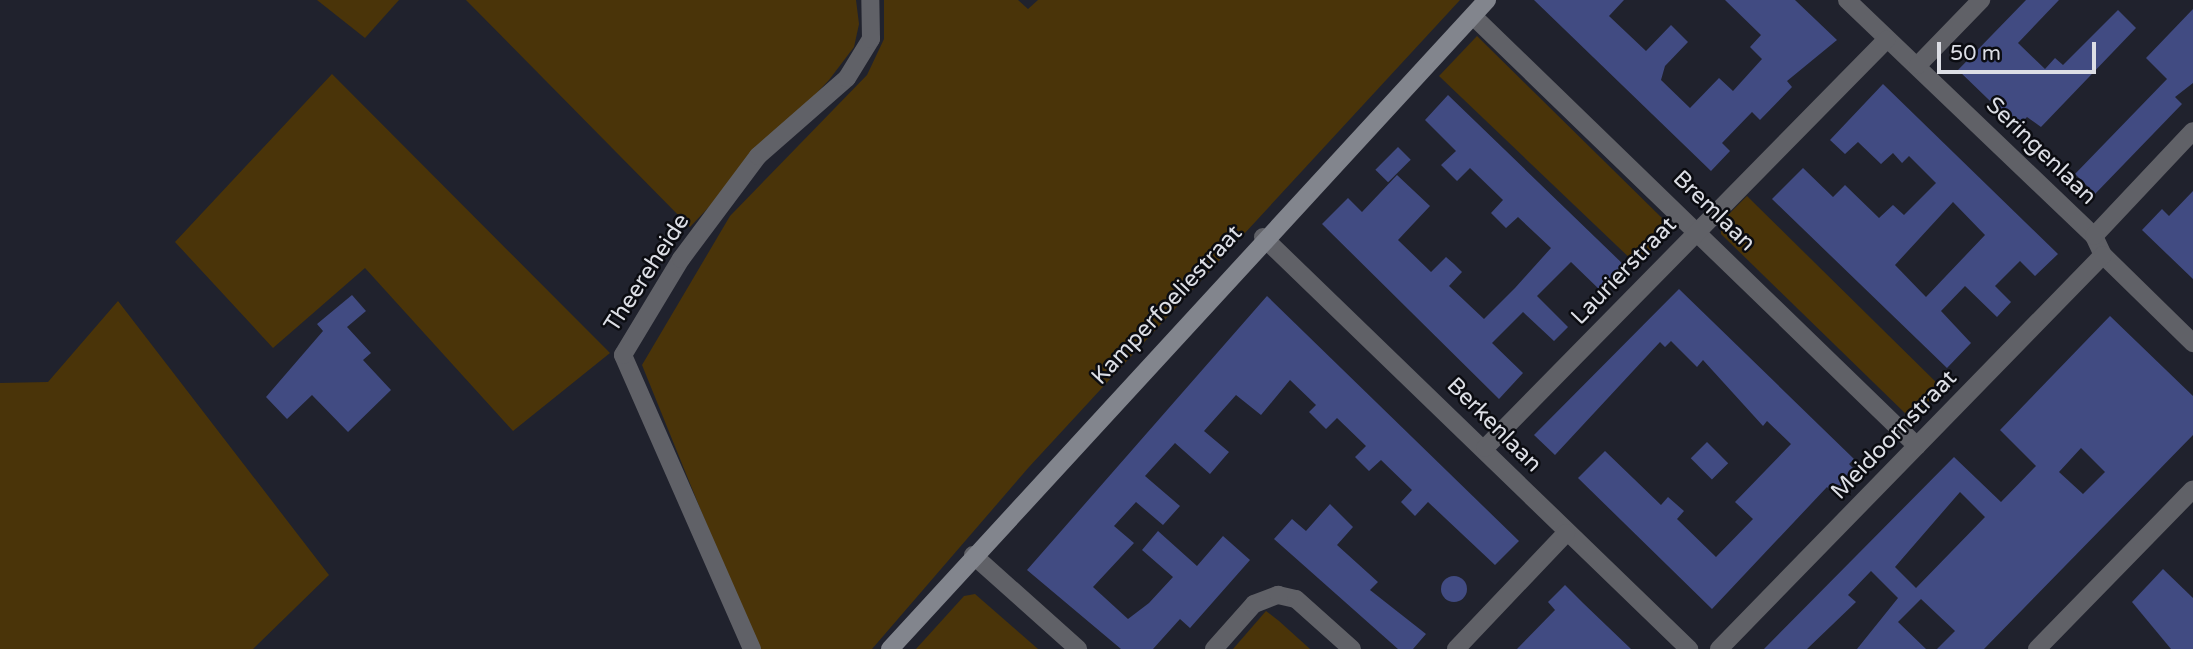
<!DOCTYPE html>
<style>
body{margin:0}
#map{position:relative;width:2193px;height:649px;overflow:hidden;background:#20222d;font-family:"Varela Round",sans-serif}
div>[style]{position:absolute}
.green>*{inset:0;background:#4a3409}
.building>*{inset:0;background:#414b82;transform-origin:0 0}
.round{border-radius:50%}
.street>*{height:18px;margin:-9px;padding:0 9px;transform-origin:9px;border-radius:9px;background:#606167}
.secondary>*{height:18px;margin:-9px;padding:0 9px;transform-origin:9px;border-radius:9px;background:#82858d}
span{translate:-50% -50%;white-space:nowrap;text-align:center;line-height:1.15;-webkit-text-stroke:5px #0b0c11;paint-order:stroke}
.street-label{font-size:23px;color:#dcdee5}
.scale{position:absolute;left:1937px;top:42px;width:159px;height:32px;box-sizing:border-box;border:4px solid #dcdee5;border-top:0;padding-left:9px;font-size:21px;line-height:24px;white-space:nowrap;color:#dcdee5;-webkit-text-stroke:5px #0b0c11;paint-order:stroke}
</style>
<div id="map">
<div class="green">
<div style="clip-path:polygon(317px 0,399px 0,365px 38px)"></div>
<div style="clip-path:polygon(466px 0,856px 0,859px 24px,854px 47px,829px 80px,690px 227px)"></div>
<div style="clip-path:polygon(884px 0,1018px 0,1028px 9px,1038px 0,1460px 0,1029px 467px,872px 649px,757px 649px,642px 365px,730px 216px,867px 75px,884px 39px)"></div>
<div style="clip-path:polygon(1477px 36px,1666px 222px,1663px 237px,1637px 265px,1439px 76px)"></div>
<div style="clip-path:polygon(332px 74px,610px 353px,513px 431px,365px 268px,273px 348px,175px 242px)"></div>
<div style="clip-path:polygon(1747px 196px,1943px 389px,1910px 418px,1721px 234px,1720px 223px)"></div>
<div style="clip-path:polygon(118px 301px,329px 575px,253px 649px,0 649px,0 383px,48px 382px)"></div>
<div style="clip-path:polygon(975px 594px,1038px 649px,916px 649px,964px 596px)"></div>
<div style="clip-path:polygon(1266px 611px,1279px 621px,1310px 649px,1233px 649px)"></div>
</div>
<div class="building">
<div style="clip-path:polygon(1534px 0,1624px 0,1609px 16px,1646px 51px,1671px 25px,1688px 42px,1665px 66px,1661px 80px,1690px 108px,1719px 78px,1733px 91px,1762px 59px,1750px 47px,1761px 35px,1725px 0,1795px 0,1837px 40px,1787px 81px,1792px 87px,1760px 120px,1752px 112px,1722px 143px,1730px 151px,1711px 171px)"></div>
<div style="clip-path:polygon(2026px 0,2059px 0,2018px 43px,2045px 69px,2055px 58px,2063px 65px,2118px 10px,2136px 28px,2041px 127px,2027px 117px,2017px 127px,1958px 70px)"></div>
<div style="clip-path:polygon(2193px 9px,2193px 83px,2175px 97px,2182px 104px,2095px 194px,2075px 174px,2167px 79px,2146px 58px)"></div>
<div style="clip-path:polygon(evenodd,1883px 84px,2058px 254px,2035px 276px,2020px 261px,1995px 286px,2011px 302px,1997px 317px,1965px 286px,1941px 311px,1971px 343px,1947px 368px,1772px 199px,1803px 168px,1833px 197px,1845px 185px,1879px 218px,1893px 205px,1904px 215px,1936px 183px,1909px 156px,1902px 163px,1893px 153px,1881px 164px,1858px 142px,1845px 154px,1830px 140px,1883px 84px,1953px 202px,1985px 235px,1926px 297px,1895px 265px,1953px 202px)"></div>
<div style="clip-path:polygon(1448px 95px,1626px 267px,1602px 292px,1571px 262px,1537px 296px,1568px 327px,1554px 341px,1523px 312px,1492px 343px,1523px 373px,1499px 399px,1322px 224px,1348px 198px,1362px 212px,1397px 175px,1430px 206px,1398px 240px,1431px 272px,1446px 257px,1454px 264px,1462px 272px,1449px 286px,1484px 319px,1515px 288px,1551px 248px,1518px 217px,1506px 228px,1491px 213px,1503px 200px,1470px 168px,1457px 181px,1441px 165px,1456px 151px,1425px 120px)"></div>
<div style="left:1398px;top:147px;width:18px;height:32px;rotate:45deg"></div>
<div style="clip-path:polygon(2193px 191px,2193px 279px,2142px 230px,2162px 209px,2169px 216px)"></div>
<div style="clip-path:polygon(1679px 289px,1854px 459px,1849px 464px,1856px 471px,1834px 494px,1827px 487px,1712px 609px,1578px 478px,1605px 451px,1661px 505px,1668px 497px,1684px 511px,1677px 519px,1716px 557px,1753px 519px,1735px 502px,1791px 444px,1767px 421px,1763px 426px,1703px 360px,1697px 367px,1671px 341px,1665px 347px,1660px 342px,1555px 455px,1534px 435px)"></div>
<div style="clip-path:polygon(352px 295px,366px 311px,347px 327px,371px 353px,363px 360px,391px 390px,348px 432px,312px 395px,287px 419px,266px 397px,323px 331px,317px 324px)"></div>
<div style="clip-path:polygon(1267px 296px,1519px 541px,1495px 565px,1428px 502px,1415px 516px,1401px 502px,1412px 490px,1381px 460px,1369px 471px,1355px 457px,1366px 446px,1337px 418px,1326px 429px,1309px 412px,1316px 405px,1290px 380px,1261px 415px,1236px 395px,1204px 431px,1229px 452px,1210px 474px,1175px 443px,1145px 476px,1180px 506px,1163px 525px,1136px 502px,1114px 526px,1134px 543px,1093px 587px,1128px 619px,1149px 603px,1173px 577px,1142px 550px,1158px 531px,1197px 566px,1223px 536px,1250px 560px,1190px 628px,1180px 619px,1153px 649px,1121px 649px,1027px 570px)"></div>
<div style="clip-path:polygon(evenodd,2110px 316px,2193px 396px,2193px 435px,1984px 649px,1937px 649px,1955px 631px,1921px 599px,1898px 622px,1926px 649px,1857px 649px,1898px 598px,1871px 571px,1848px 595px,1856px 602px,1807px 649px,1764px 649px,1954px 457px,2001px 502px,2036px 466px,2000px 430px,2110px 316px,2081px 448px,2105px 472px,2083px 494px,2059px 472px,2081px 448px,2110px 316px,1960px 492px,1985px 517px,1916px 588px,1895px 567px,1960px 492px)"></div>
<div style="left:1707px;top:442px;width:30px;height:23px;rotate:45deg"></div>
<div style="clip-path:polygon(1330px 504px,1353px 527px,1337px 545px,1378px 582px,1370px 590px,1426px 634px,1413px 649px,1398px 649px,1274px 539px,1292px 519px,1306px 531px)"></div>
<div style="clip-path:polygon(2163px 569px,2193px 598px,2193px 649px,2171px 649px,2132px 602px)"></div>
<div class="round" style="left:1441px;top:576px;width:26px;height:26px"></div>
<div style="clip-path:polygon(1565px 585px,1583px 603px,1631px 649px,1517px 649px,1555px 610px,1548px 602px)"></div>
</div>
<div class="street">
<div style="left:1847px;top:0;width:342px;rotate:43.7deg"></div>
<div style="left:2094px;top:236px;width:21px;rotate:65deg"></div>
<div style="left:2103px;top:255px;width:126px;rotate:44.4deg"></div>
<div style="left:1473px;top:16px;width:618px;rotate:44.08deg"></div>
<div style="left:1918px;top:65px;width:91px;rotate:-45.9deg"></div>
<div style="left:2094px;top:236px;width:144px;rotate:-46.7deg"></div>
<div style="left:1263px;top:237px;width:593px;rotate:44.04deg"></div>
<div style="left:1485px;top:448px;width:573px;rotate:-45.49deg"></div>
<div style="left:973px;top:555px;width:141px;rotate:41.8deg"></div>
<div style="left:752px;top:649px;width:321px;rotate:-113.7deg"></div>
<div style="left:623px;top:355px;width:112px;rotate:-58.9deg"></div>
<div style="left:681px;top:259px;width:129px;rotate:-53.2deg"></div>
<div style="left:758px;top:156px;width:118px;rotate:-41.2deg"></div>
<div style="left:847px;top:78px;width:46px;rotate:-58.4deg"></div>
<div style="left:871px;top:39px;width:39px;rotate:-91deg"></div>
<div style="left:1214px;top:649px;width:60px;rotate:-48.4deg"></div>
<div style="left:1254px;top:604px;width:26px;rotate:-21deg"></div>
<div style="left:1278px;top:595px;width:18px;rotate:13deg"></div>
<div style="left:1296px;top:599px;width:75px;rotate:41.8deg"></div>
<div style="left:1456px;top:649px;width:160px;rotate:-46.5deg"></div>
<div style="left:1719px;top:649px;width:550px;rotate:-45.74deg"></div>
<div style="left:2037px;top:649px;width:223px;rotate:-45.7deg"></div>
</div>
<div class="secondary">
<div style="left:890px;top:649px;width:882px;rotate:-47.39deg"></div>
</div>
<div class="street-label">
<span style="left:2041px;top:151px;rotate:44deg">Seringenlaan</span>
<span style="left:1714px;top:211px;rotate:44deg">Bremlaan</span>
<span style="left:1624px;top:271px;rotate:-46deg">Laurierstraat</span>
<span style="left:647px;top:273px;rotate:-57deg">Theereheide</span>
<span style="left:1167px;top:305px;rotate:-47deg">Kamperfoeliestraat</span>
<span style="left:1494px;top:425px;rotate:45deg">Berkenlaan</span>
<span style="left:1894px;top:435px;rotate:-46deg">Meidoornstraat</span>
</div>
<div class="scale">50 m</div>
</div>
